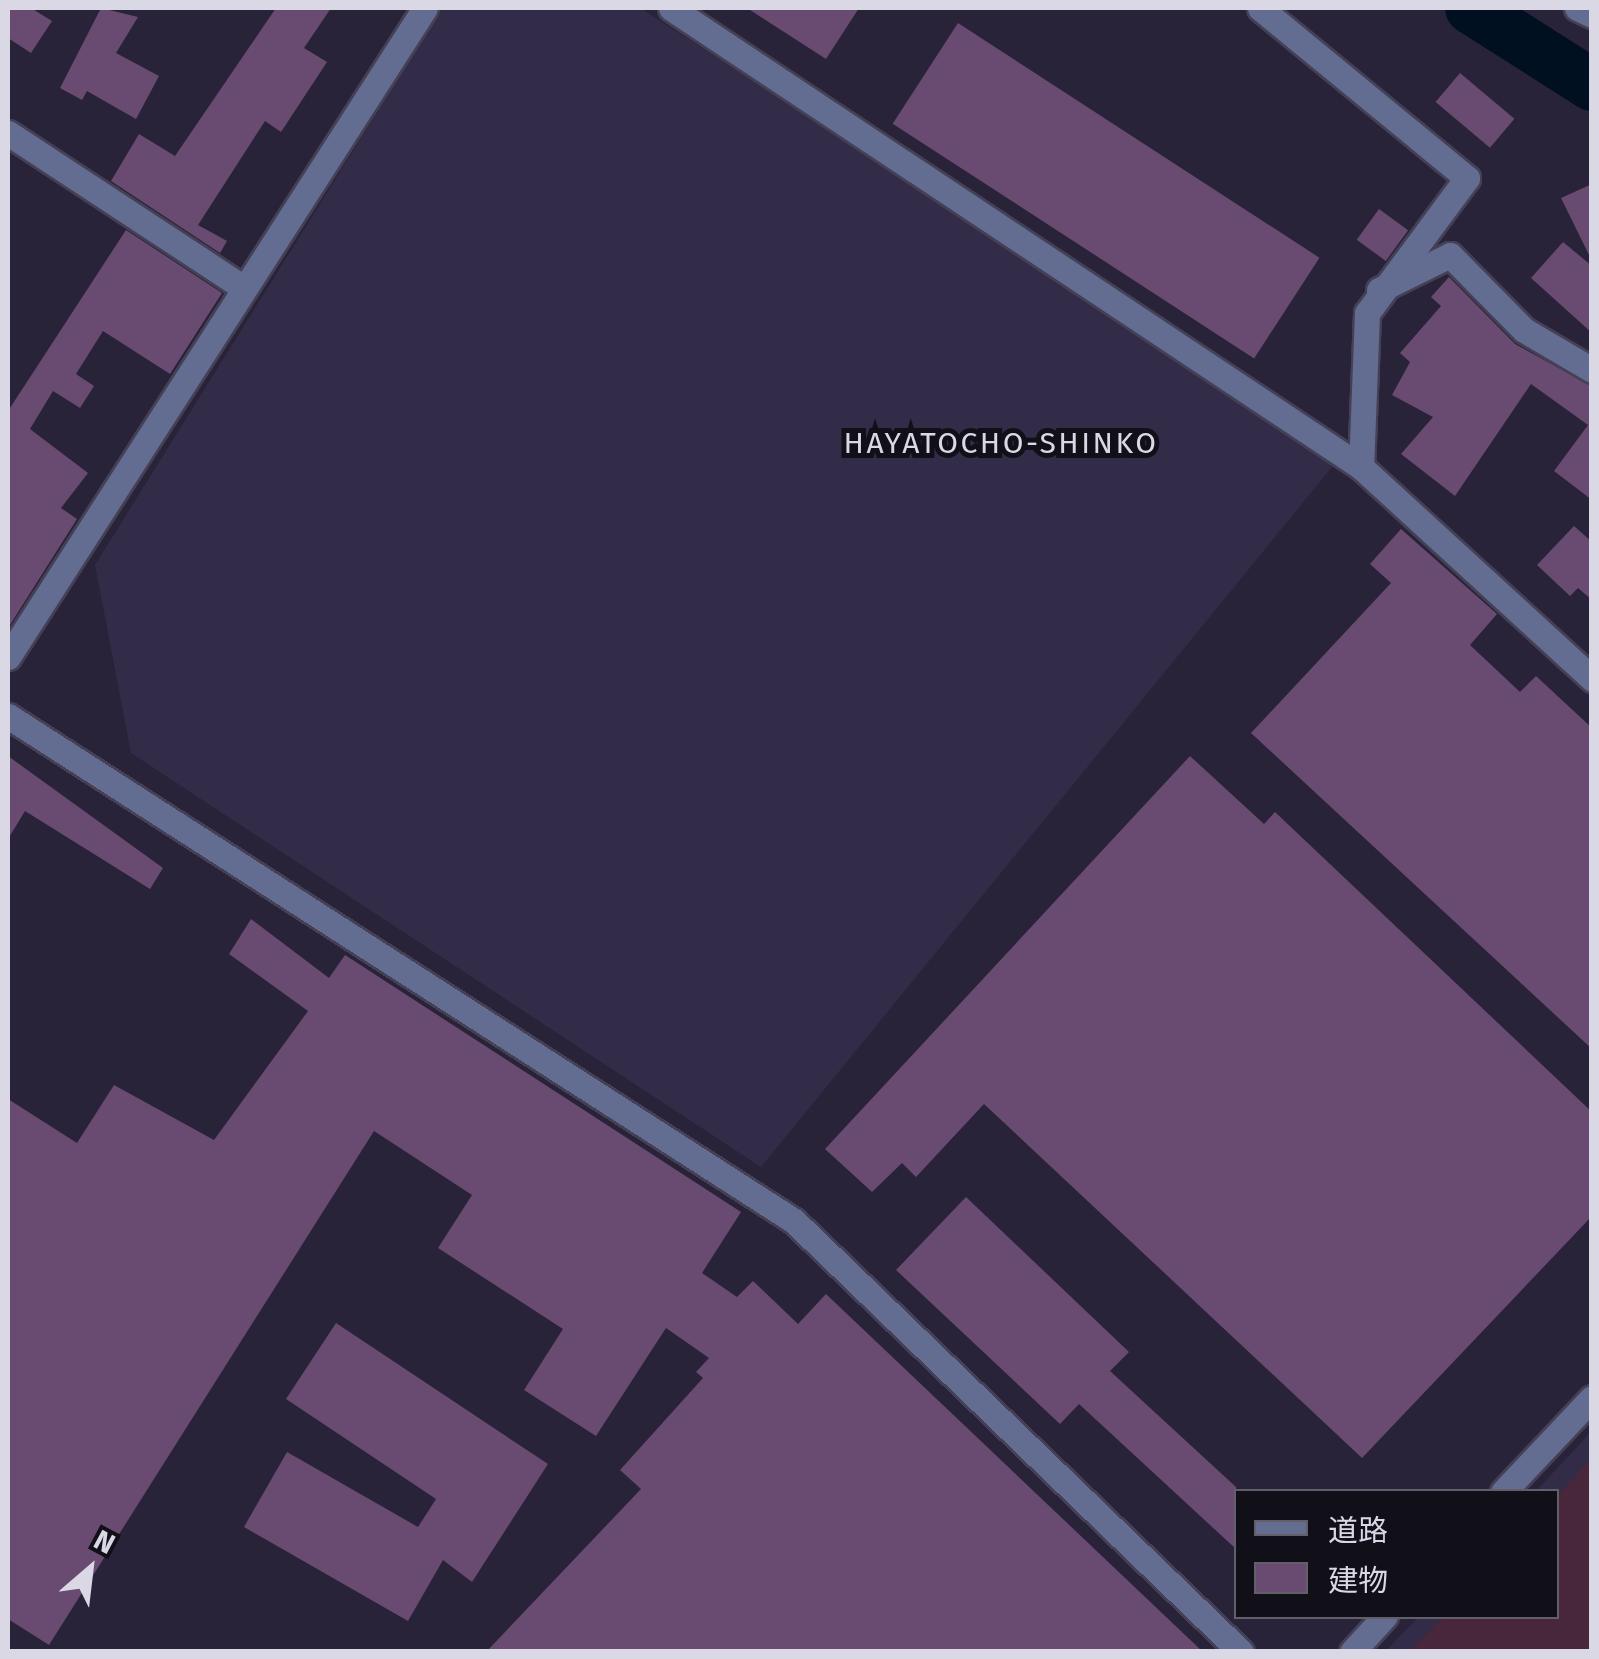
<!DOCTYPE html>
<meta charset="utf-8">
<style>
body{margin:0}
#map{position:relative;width:1599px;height:1659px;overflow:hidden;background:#292339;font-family:"Fira Sans","Noto Sans JP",sans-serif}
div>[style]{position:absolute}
.built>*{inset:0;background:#332c48}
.green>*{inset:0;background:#48273a}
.river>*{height:52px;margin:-26px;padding:0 26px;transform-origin:26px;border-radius:26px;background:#001020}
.building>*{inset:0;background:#694a70;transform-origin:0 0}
.roads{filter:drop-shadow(2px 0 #454055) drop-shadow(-2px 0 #454055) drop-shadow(0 2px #454055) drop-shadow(0 -2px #454055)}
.minor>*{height:25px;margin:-12.5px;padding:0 12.5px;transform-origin:12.5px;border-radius:12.5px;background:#626d91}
span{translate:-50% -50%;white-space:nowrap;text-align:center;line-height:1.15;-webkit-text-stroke:10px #110f18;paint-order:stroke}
.quarter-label{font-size:30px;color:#dbd8e6;letter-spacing:2.5px}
.frame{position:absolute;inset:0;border:10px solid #dbd8e6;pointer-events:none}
.legend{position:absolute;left:1234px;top:1489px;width:325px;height:130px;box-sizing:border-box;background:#110f18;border:2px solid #625f6a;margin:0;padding:12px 18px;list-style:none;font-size:30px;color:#dbd8e6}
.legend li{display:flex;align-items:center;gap:20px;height:50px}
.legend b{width:50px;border:2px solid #625f6a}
.north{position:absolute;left:40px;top:1519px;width:100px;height:100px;-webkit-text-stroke:8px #110f18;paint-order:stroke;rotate:28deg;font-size:28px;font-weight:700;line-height:40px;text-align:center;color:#dbd8e6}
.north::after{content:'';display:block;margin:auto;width:35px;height:45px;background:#dbd8e6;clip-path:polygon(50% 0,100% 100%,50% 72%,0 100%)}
</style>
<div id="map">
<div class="built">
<div style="clip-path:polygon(442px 8px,640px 8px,1340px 457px,761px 1167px,131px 753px,95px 565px)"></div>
<div style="clip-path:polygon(1591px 1432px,1591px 1651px,1385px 1652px,1418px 1617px,1556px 1616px,1556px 1492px,1536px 1491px)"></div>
</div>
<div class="green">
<div style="clip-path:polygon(1591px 1459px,1591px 1651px,1410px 1651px,1443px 1617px,1556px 1616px,1557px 1496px)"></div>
</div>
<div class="river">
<div style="left:1471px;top:8px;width:143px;rotate:32.5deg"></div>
</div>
<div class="building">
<div style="clip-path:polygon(8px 8px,31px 8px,52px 21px,31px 53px,8px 38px)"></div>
<div style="clip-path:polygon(101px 8px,138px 17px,116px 53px,159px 76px,136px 119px,87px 91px,82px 100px,60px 88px)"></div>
<div style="clip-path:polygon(276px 8px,331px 8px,304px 48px,327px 62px,281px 132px,265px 121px,198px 225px,227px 241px,220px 253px,111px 181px,139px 134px,175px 156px)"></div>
<div style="clip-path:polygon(747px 8px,859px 8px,826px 59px)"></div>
<div style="left:958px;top:23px;width:431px;height:120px;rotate:33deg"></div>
<div style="left:1460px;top:73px;width:71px;height:38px;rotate:40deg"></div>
<div style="clip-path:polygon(1592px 184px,1592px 261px,1561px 198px)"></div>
<div style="left:1379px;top:209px;width:36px;height:38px;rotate:36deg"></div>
<div style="clip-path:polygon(126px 230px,222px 293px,170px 374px,103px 331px,76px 374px,94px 386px,80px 408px,53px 391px,30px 429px,88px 473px,61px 508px,77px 519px,8px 628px,8px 411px)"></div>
<div style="clip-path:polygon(1563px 242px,1592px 266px,1592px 333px,1531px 278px)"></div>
<div style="clip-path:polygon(1449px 277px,1515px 344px,1592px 386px,1592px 500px,1554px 471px,1588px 425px,1531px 384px,1455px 496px,1401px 454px,1433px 417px,1392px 395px,1410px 362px,1400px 353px,1441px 306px,1431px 297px)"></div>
<div style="clip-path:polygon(1574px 526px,1592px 542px,1592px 600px,1578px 588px,1570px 596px,1537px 565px)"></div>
<div style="clip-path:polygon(1401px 529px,1497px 614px,1470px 645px,1520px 692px,1536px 676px,1592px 728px,1592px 1049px,1251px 733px,1391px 583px,1370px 564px)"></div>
<div style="clip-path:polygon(8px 756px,163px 868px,150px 889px,25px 811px,8px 839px)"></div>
<div style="clip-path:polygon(1190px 756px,1264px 824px,1275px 812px,1592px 1112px,1592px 1216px,1362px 1458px,984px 1104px,916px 1177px,902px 1163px,872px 1192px,825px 1149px)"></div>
<div style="clip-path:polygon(251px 919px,329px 978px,345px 955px,741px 1212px,702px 1273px,737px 1297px,753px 1281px,798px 1324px,826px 1294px,1203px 1652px,486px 1652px,641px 1489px,620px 1470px,703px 1378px,696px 1372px,709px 1358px,666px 1328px,596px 1436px,524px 1390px,563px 1329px,438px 1248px,472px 1195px,374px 1131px,49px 1645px,8px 1619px,8px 1099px,77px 1143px,114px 1085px,214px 1140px,308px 1011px,229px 954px)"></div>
<div style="clip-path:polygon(966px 1197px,1129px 1352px,1110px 1371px,1236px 1487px,1236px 1549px,1079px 1404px,1060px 1424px,896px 1270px)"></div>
<div style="clip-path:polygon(336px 1323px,548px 1464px,472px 1582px,443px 1560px,408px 1621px,244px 1527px,287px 1452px,418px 1527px,436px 1499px,286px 1399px)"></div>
</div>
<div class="roads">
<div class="minor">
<div style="left:671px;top:8px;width:829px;rotate:33.63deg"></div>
<div style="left:1361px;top:467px;width:314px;rotate:42.5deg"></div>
<div style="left:1260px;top:8px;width:268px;rotate:39.4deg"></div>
<div style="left:1467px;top:178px;width:168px;rotate:126.5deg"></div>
<div style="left:1367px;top:313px;width:154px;rotate:92.2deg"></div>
<div style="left:1577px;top:8px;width:17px;rotate:25deg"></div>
<div style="left:8px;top:133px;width:277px;rotate:33.3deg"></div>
<div style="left:1379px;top:290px;width:79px;rotate:-26.2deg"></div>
<div style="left:1450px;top:255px;width:105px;rotate:45.4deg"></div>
<div style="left:1524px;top:330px;width:79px;rotate:30.5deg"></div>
<div style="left:8px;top:657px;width:771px;rotate:-57.28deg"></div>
<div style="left:8px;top:716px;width:934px;rotate:32.72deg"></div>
<div style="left:794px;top:1221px;width:621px;rotate:43.96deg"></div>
<div style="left:1503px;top:1492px;width:129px;rotate:-46.6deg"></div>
<div style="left:1352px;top:1652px;width:49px;rotate:-47.5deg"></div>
</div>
</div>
<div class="quarter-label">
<span style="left:1001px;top:443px">HAYATOCHO-SHINKO</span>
</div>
<div class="frame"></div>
<ul class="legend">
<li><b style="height:12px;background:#626d91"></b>道路</li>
<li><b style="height:28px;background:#694a70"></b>建物</li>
</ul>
<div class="north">N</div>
</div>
